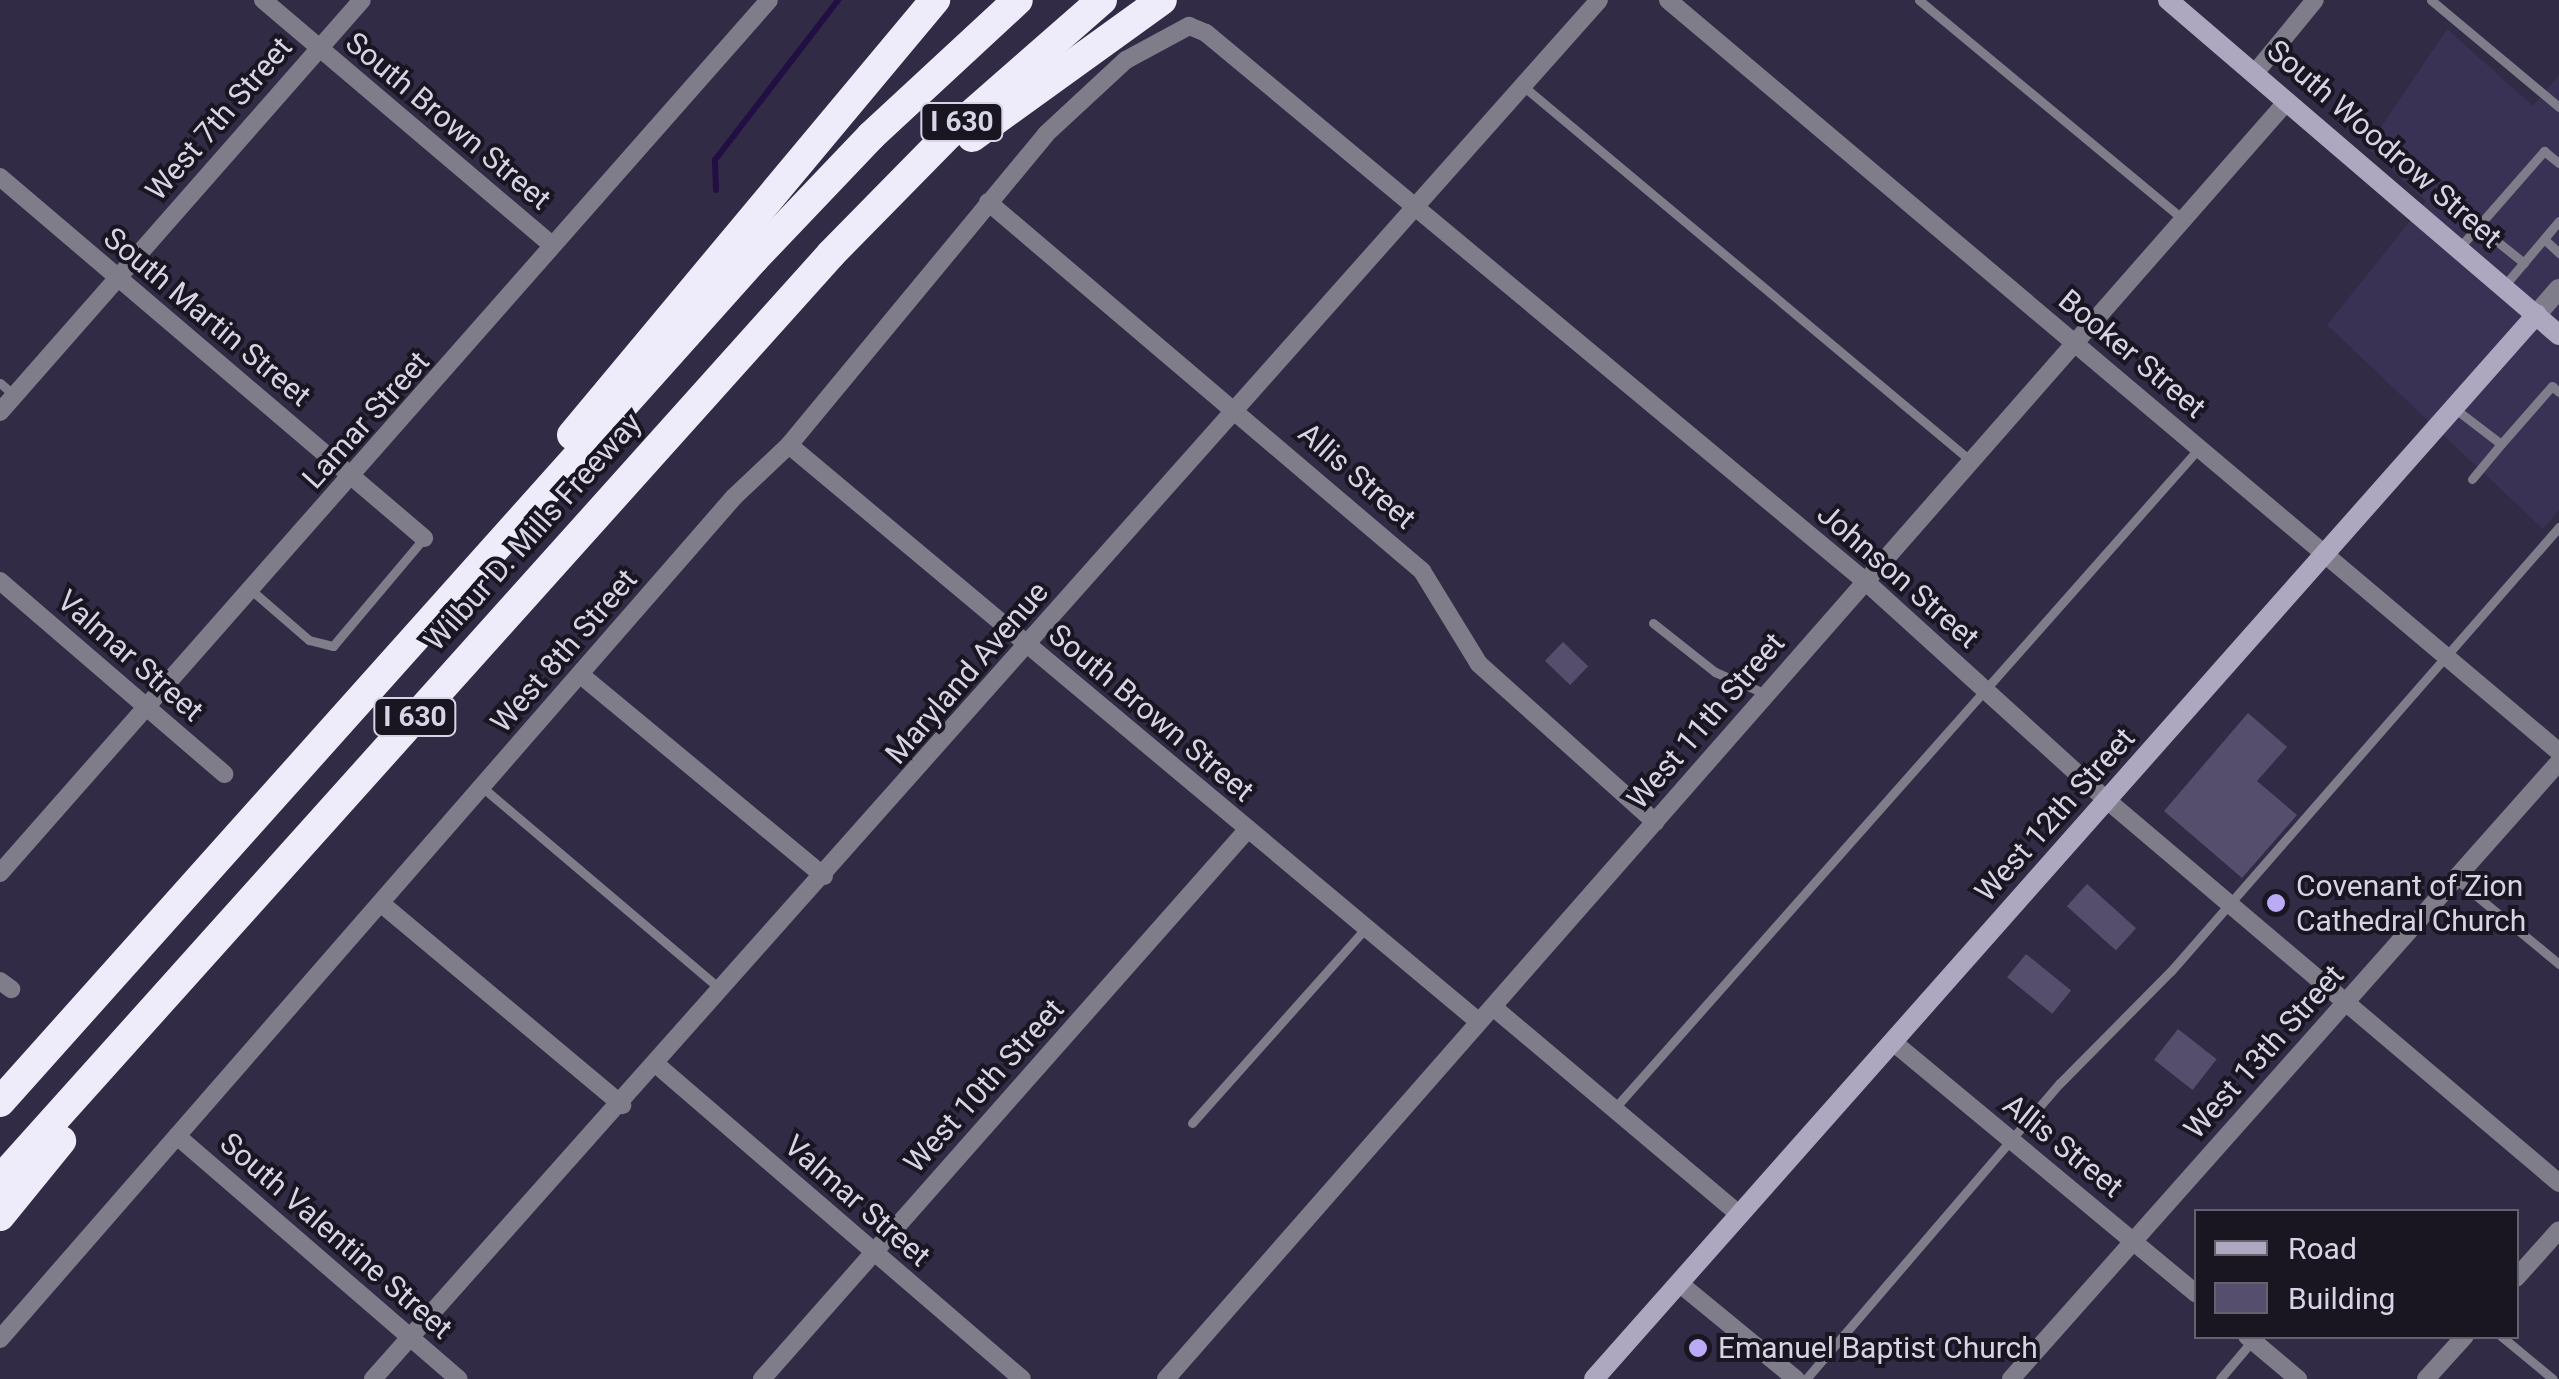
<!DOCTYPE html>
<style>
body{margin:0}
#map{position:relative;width:2559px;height:1379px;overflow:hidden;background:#322b46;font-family:Roboto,sans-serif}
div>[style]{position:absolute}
.built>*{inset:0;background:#3a3254}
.stream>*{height:6px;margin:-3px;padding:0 3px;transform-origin:3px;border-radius:3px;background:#210f43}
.building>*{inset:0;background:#554f6d;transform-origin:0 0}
.service>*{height:9px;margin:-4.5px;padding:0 4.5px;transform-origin:4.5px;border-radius:4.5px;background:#807d8b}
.minor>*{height:18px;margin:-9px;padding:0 9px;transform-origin:9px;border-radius:9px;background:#807d8b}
.tertiary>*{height:20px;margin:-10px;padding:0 10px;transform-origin:10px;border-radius:10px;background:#807d8b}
.secondary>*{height:20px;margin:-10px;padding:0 10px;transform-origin:10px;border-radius:10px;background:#ada8bf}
.motorway>*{height:30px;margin:-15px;padding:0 15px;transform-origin:15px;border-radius:15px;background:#eeecfa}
.dots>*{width:28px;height:28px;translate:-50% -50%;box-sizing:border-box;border:5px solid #191622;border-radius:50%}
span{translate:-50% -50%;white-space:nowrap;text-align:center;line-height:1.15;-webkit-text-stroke:8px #191622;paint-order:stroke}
.shield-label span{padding:2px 8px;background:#191622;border:2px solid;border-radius:8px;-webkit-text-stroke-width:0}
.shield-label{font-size:28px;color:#d7d4e5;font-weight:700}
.street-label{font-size:30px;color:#d7d4e5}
.poi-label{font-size:30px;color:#d7d4e5}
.left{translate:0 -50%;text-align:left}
.legend{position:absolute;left:2194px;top:1209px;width:325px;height:130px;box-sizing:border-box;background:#191622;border:2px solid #656270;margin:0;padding:12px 18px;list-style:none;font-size:30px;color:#d7d4e5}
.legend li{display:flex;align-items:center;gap:20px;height:50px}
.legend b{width:50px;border:2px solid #656270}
</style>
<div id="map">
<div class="built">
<div style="clip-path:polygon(2447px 29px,2533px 106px,2559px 75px,2559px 510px,2543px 529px,2327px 325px,2426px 201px,2367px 148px)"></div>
</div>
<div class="stream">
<div style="left:716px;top:190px;width:30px;rotate:-92deg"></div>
<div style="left:715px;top:160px;width:202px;rotate:-52.4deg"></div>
</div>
<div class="building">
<div style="left:1563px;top:642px;width:35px;height:26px;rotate:44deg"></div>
<div style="clip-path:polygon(2248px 713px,2287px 747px,2257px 781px,2297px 815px,2242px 878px,2164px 811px)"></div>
<div style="left:2087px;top:884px;width:66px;height:30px;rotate:42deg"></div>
<div style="left:2026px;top:954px;width:58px;height:30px;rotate:39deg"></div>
<div style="left:2178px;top:1029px;width:49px;height:39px;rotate:38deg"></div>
</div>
<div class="service">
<div style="left:1919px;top:0;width:342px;rotate:39.7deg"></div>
<div style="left:2431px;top:0;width:167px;rotate:39.9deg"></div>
<div style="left:1523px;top:86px;width:584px;rotate:39.93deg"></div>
<div style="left:2478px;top:226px;width:59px;rotate:38.8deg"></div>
<div style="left:2544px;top:239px;width:21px;rotate:43deg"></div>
<div style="left:2460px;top:247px;width:128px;rotate:-48.8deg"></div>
<div style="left:2544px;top:151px;width:19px;rotate:39deg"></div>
<div style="left:2504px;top:286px;width:85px;rotate:-49.8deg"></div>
<div style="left:0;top:383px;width:20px;rotate:41deg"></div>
<div style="left:2454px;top:408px;width:59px;rotate:37.5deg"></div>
<div style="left:2501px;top:444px;width:77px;rotate:-48.7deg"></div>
<div style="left:2552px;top:386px;width:9px;rotate:41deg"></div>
<div style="left:2472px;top:479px;width:45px;rotate:-50.4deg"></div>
<div style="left:251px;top:590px;width:77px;rotate:40.8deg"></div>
<div style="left:309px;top:640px;width:25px;rotate:14deg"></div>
<div style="left:333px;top:646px;width:141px;rotate:-49.9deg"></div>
<div style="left:1653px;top:623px;width:79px;rotate:38.3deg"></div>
<div style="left:1715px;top:672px;width:56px;rotate:23.3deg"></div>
<div style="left:482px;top:787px;width:312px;rotate:40.3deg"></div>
<div style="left:2456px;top:879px;width:134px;rotate:39.5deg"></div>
<div style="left:1614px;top:1109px;width:884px;rotate:-48.48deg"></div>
<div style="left:1192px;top:1123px;width:261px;rotate:-48.3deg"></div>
<div style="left:2501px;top:1336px;width:67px;rotate:39.6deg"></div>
<div style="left:1806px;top:1379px;width:390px;rotate:-49.4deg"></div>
<div style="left:2060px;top:1083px;width:158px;rotate:-45.3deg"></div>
<div style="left:2171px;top:971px;width:590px;rotate:-48.85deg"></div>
<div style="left:2220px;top:1379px;width:50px;rotate:-49.9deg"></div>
</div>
<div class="minor">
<div style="left:263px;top:0;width:379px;rotate:40.3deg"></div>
<div style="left:1668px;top:0;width:1166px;rotate:40.16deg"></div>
<div style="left:2255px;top:73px;width:94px;rotate:-50.6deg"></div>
<div style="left:0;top:177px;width:557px;rotate:40.41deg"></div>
<div style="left:988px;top:202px;width:570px;rotate:40.37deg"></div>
<div style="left:1422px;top:571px;width:109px;rotate:58.5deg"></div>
<div style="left:1479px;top:664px;width:237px;rotate:41.9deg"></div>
<div style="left:0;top:412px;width:548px;rotate:-48.7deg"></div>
<div style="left:789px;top:445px;width:899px;rotate:39.9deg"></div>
<div style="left:0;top:581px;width:296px;rotate:40.7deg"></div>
<div style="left:582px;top:676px;width:314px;rotate:39.6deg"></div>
<div style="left:0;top:873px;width:1163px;rotate:-48.62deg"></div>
<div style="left:383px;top:905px;width:312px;rotate:39.9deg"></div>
<div style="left:0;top:981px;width:14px;rotate:36deg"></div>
<div style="left:1493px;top:1007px;width:323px;rotate:40.1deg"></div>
<div style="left:1893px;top:1042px;width:394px;rotate:39.7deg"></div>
<div style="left:657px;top:1065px;width:481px;rotate:40.7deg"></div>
<div style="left:177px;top:1136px;width:372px;rotate:40.8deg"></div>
<div style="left:2516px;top:1278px;width:64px;rotate:-48.1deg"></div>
<div style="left:1679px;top:1283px;width:151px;rotate:39.4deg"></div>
<div style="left:2247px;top:1336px;width:67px;rotate:40.1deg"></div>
<div style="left:0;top:1339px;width:1117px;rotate:-48.92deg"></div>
<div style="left:734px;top:497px;width:76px;rotate:-43.4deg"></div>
<div style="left:789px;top:445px;width:403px;rotate:-50.4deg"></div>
<div style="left:1046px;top:134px;width:109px;rotate:-42.8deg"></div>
<div style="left:1126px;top:60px;width:72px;rotate:-28.4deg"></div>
<div style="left:1189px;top:26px;width:18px;rotate:22deg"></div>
<div style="left:1206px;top:33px;width:857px;rotate:39.75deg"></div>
<div style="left:1865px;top:581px;width:328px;rotate:42.2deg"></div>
<div style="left:2108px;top:801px;width:591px;rotate:40.26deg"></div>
<div style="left:373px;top:1379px;width:1845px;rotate:-48.36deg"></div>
<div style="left:762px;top:1379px;width:734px;rotate:-48.54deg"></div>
<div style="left:1166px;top:1379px;width:1700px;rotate:-48.74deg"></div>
<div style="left:2011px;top:1379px;width:825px;rotate:-48.39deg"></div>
<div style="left:2426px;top:1379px;width:58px;rotate:-47.8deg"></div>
</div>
<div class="tertiary">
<div style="left:2537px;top:314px;width:33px;rotate:-49deg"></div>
</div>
<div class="secondary">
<div style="left:2168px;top:0;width:515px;rotate:40.59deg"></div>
<div style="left:1594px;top:1379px;width:1422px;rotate:-48.48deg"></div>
</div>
<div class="motorway">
<div style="left:972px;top:137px;width:234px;rotate:-35.8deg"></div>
<div style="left:572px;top:435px;width:567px;rotate:-50.16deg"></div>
<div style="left:0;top:1102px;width:1131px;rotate:-48.19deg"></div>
<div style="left:754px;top:259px;width:170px;rotate:-46.4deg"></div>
<div style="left:871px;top:136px;width:200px;rotate:-42.8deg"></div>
<div style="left:0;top:1180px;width:1244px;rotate:-48.09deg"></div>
<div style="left:831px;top:254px;width:170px;rotate:-45.5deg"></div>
<div style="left:950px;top:133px;width:202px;rotate:-41.2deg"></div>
<div style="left:0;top:1216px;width:97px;rotate:-50.9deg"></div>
</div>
<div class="dots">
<div style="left:2276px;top:903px;background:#bbaaf6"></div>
<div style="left:1698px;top:1348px;background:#bbaaf6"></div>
</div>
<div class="shield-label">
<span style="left:962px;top:122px">I 630</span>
<span style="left:415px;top:717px">I 630</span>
</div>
<div class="street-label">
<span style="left:219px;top:119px;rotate:-49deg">West 7th Street</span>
<span style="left:448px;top:121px;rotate:40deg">South Brown Street</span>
<span style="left:2384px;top:144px;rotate:41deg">South Woodrow Street</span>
<span style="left:207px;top:317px;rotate:40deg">South Martin Street</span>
<span style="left:2132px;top:354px;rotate:40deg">Booker Street</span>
<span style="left:366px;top:420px;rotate:-48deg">Lamar Street</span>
<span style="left:1357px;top:476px;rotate:41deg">Allis Street</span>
<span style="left:533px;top:532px;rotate:-48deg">Wilbur D. Mills Freeway</span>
<span style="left:1898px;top:576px;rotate:41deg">Johnson Street</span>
<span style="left:564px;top:651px;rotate:-49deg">West 8th Street</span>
<span style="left:130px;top:656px;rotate:41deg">Valmar Street</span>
<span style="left:967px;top:673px;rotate:-49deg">Maryland Avenue</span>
<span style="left:1151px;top:713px;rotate:40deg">South Brown Street</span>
<span style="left:1706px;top:721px;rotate:-49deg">West 11th Street</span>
<span style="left:2055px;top:815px;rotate:-48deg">West 12th Street</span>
<span style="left:2264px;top:1052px;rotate:-48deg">West 13th Street</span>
<span style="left:984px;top:1086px;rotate:-48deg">West 10th Street</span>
<span style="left:2063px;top:1146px;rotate:39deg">Allis Street</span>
<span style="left:857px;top:1201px;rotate:41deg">Valmar Street</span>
<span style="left:336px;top:1236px;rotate:41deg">South Valentine Street</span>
</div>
<div class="poi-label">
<span class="left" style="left:2296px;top:903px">Covenant of Zion<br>Cathedral Church</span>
<span class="left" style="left:1718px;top:1348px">Emanuel Baptist Church</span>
</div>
<ul class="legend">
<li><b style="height:12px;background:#ada8bf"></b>Road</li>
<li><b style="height:28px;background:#554f6d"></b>Building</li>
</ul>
</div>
